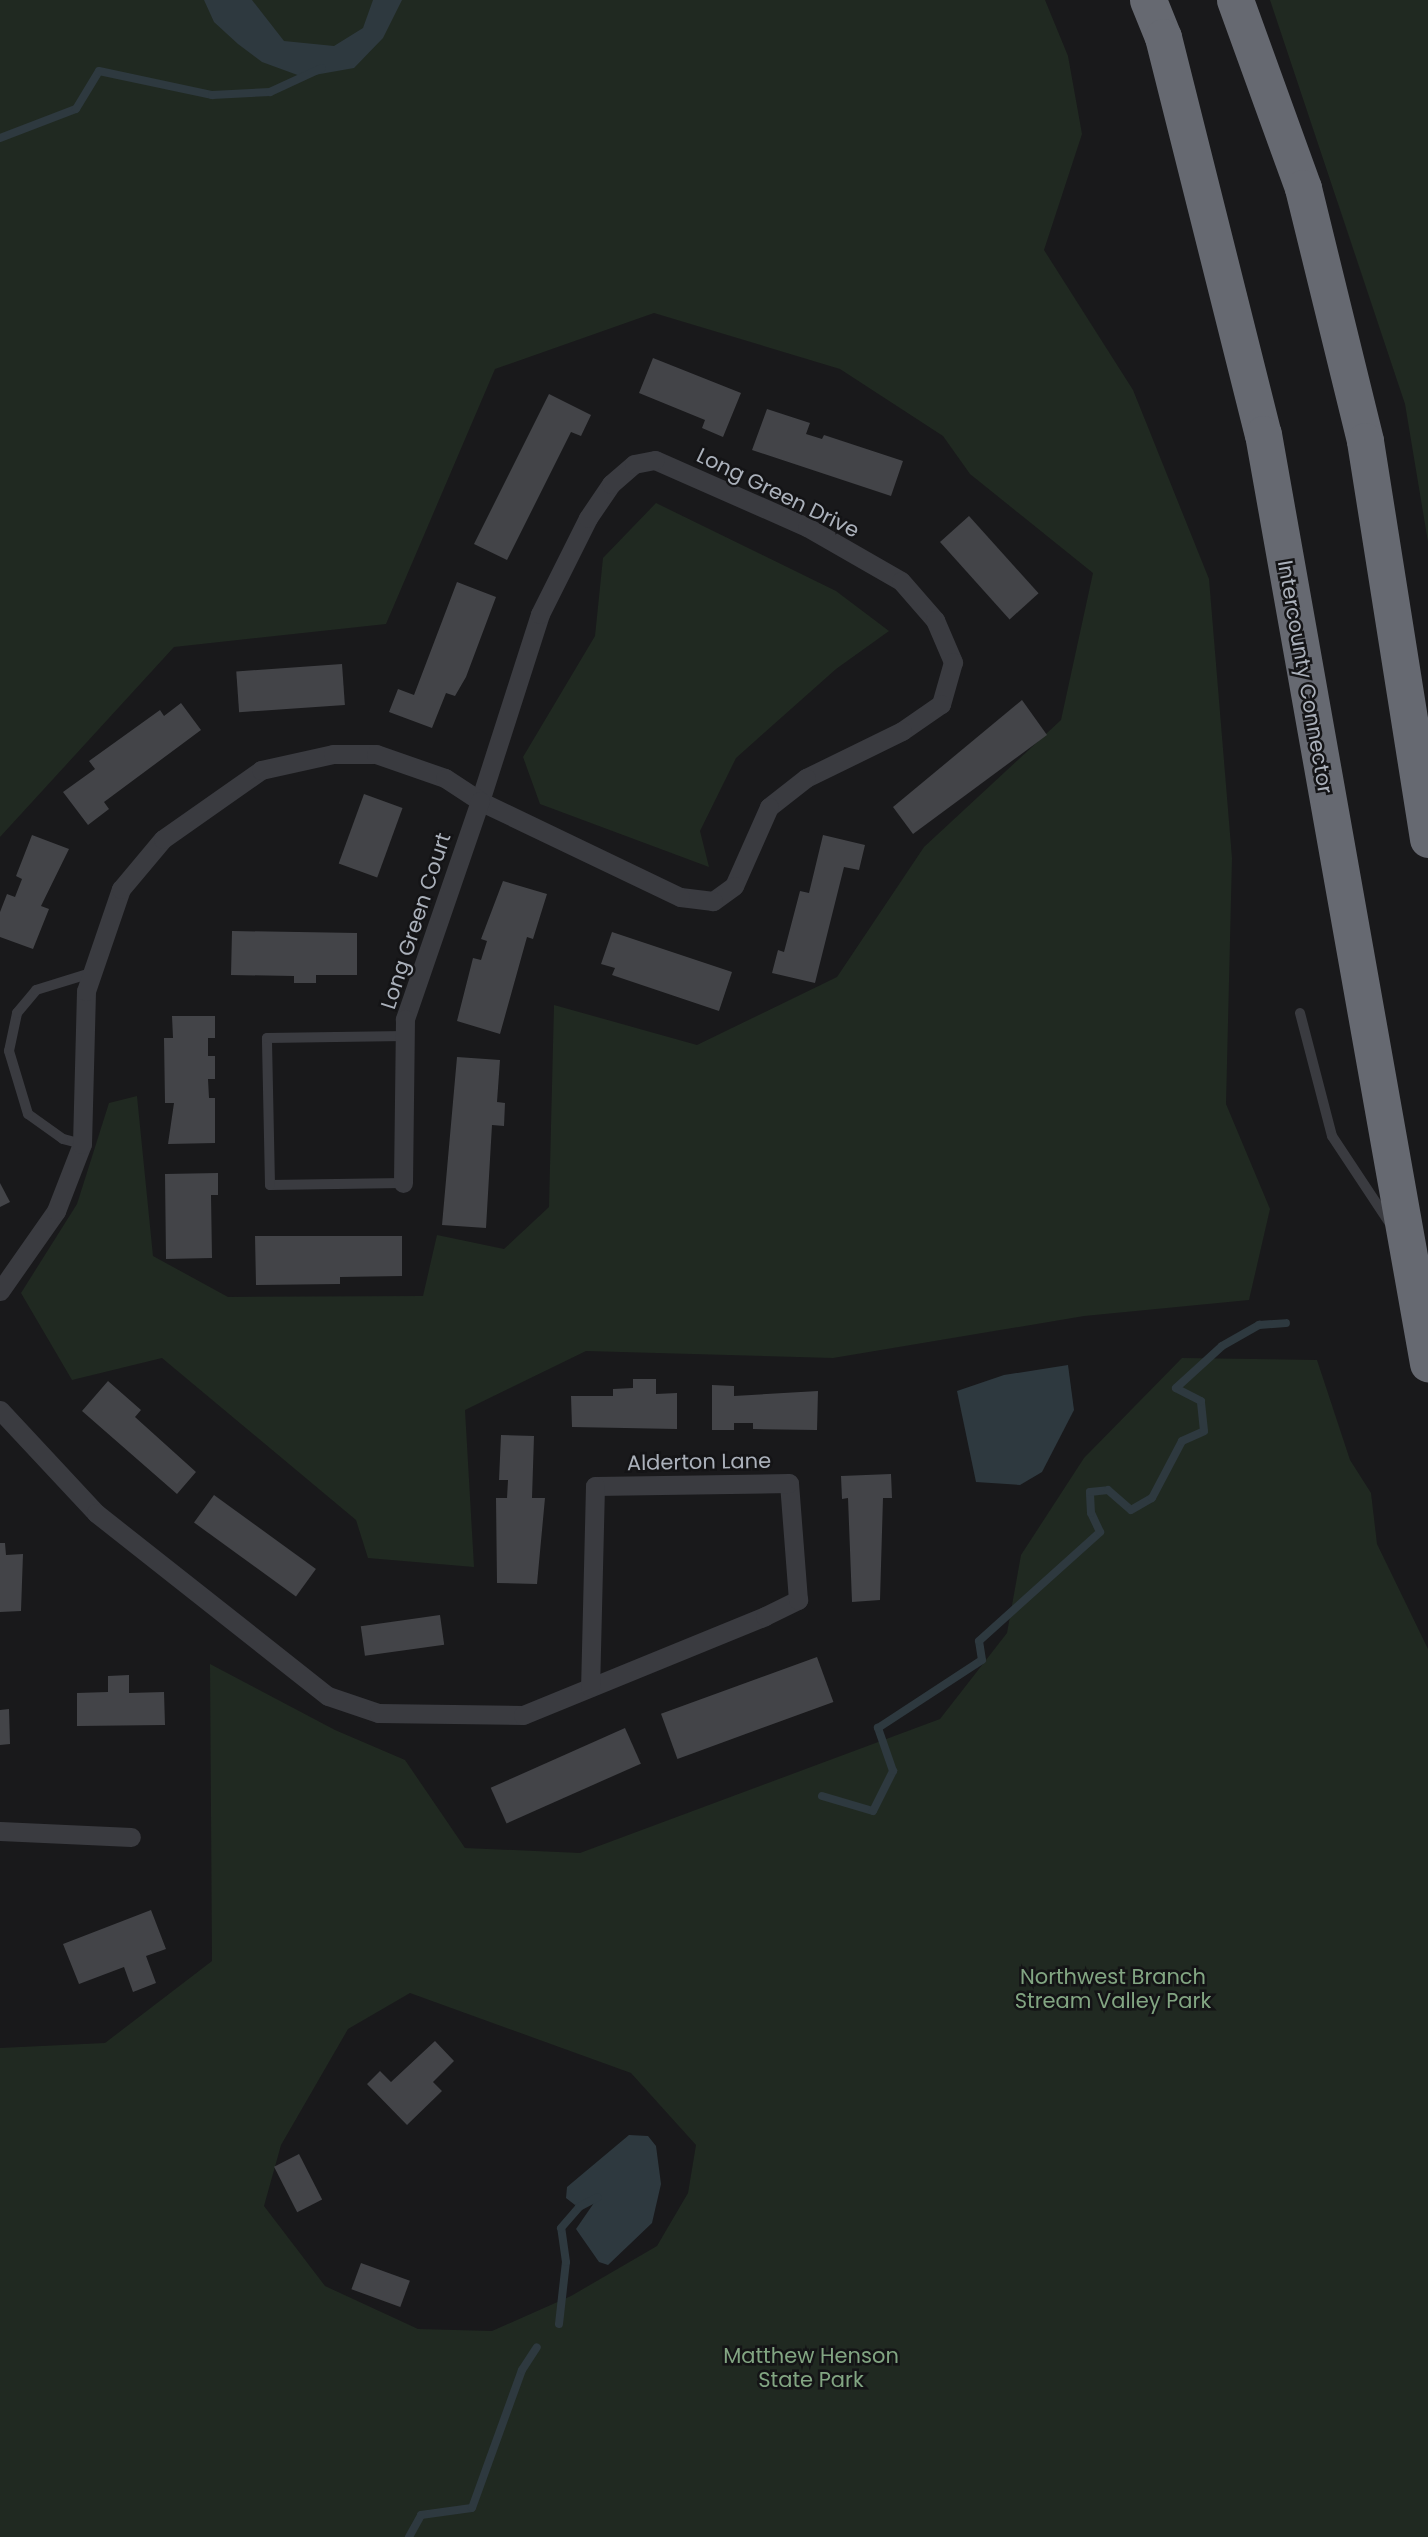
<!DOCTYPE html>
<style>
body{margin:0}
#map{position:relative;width:1428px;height:2537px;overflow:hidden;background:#19191b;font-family:Poppins,sans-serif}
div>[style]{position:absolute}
.green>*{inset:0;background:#202921}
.water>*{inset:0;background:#2e393f}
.stream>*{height:8px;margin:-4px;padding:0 4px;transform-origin:4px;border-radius:4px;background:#2e393f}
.building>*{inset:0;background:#434448;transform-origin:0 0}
.service>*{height:10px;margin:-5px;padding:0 5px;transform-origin:5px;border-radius:5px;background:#3a3b40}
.minor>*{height:19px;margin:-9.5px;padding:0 9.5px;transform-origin:9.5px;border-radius:9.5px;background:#3a3b40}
.motorway>*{height:37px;margin:-18.5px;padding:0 18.5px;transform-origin:18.5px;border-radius:18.5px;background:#666971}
span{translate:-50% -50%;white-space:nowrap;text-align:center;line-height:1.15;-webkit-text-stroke:5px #141416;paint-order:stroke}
.street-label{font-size:21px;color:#abb1bb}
.park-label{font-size:21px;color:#82a582}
</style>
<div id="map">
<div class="green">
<div style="clip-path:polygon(0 0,1045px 0,1068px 56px,1082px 134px,1044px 250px,1133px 390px,1209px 579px,1232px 858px,1226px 1104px,1270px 1209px,1249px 1300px,1084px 1316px,833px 1358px,586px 1351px,465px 1410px,474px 1567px,368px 1558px,356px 1520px,162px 1358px,72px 1380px,21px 1293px,77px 1204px,109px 1103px,137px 1096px,153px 1256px,228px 1297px,423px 1296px,437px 1235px,504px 1249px,549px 1207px,554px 1005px,697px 1045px,837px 977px,924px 847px,1061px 720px,1093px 573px,970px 474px,943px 436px,840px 369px,654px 313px,495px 369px,386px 624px,174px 647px,0 837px)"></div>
<div style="clip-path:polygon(1270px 0,1428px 0,1428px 542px,1405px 404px)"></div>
<div style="clip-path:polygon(656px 503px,836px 591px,889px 631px,836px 669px,736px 758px,700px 831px,709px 867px,540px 804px,523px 757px,595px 636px,603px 558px)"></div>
<div style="clip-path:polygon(evenodd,1182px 1358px,1317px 1360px,1350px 1460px,1371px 1493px,1377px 1544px,1428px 1649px,1428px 2537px,0 2537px,0 2048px,105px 2043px,212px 1961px,210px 1664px,335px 1730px,405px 1760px,465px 1848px,580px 1853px,940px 1719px,1007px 1633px,1021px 1555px,1084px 1458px,1182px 1358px,410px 1993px,631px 2073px,696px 2145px,688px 2193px,657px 2246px,571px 2296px,492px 2331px,418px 2329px,325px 2286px,264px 2206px,281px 2145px,348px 2029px,410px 1993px)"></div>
</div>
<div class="water">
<div style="clip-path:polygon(204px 0,252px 0,284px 41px,334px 46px,363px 28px,373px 0,402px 0,383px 38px,354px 68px,303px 77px,262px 62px,238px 44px,214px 22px)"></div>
<div style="clip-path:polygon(1068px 1365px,1074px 1410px,1042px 1472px,1020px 1485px,976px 1482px,957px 1391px,1004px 1375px)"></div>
<div style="clip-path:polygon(629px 2135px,648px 2136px,656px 2146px,661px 2184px,652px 2223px,608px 2265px,599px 2262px,576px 2229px,598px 2197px,575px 2205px,566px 2198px,567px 2187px)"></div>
</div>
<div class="stream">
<div style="left:0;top:138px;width:81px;rotate:-20.9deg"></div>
<div style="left:76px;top:109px;width:44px;rotate:-58.8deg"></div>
<div style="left:99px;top:71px;width:116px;rotate:12deg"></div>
<div style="left:212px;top:95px;width:58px;rotate:-3deg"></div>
<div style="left:270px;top:92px;width:57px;rotate:-24.8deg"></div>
<div style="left:822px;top:1796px;width:53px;rotate:16.4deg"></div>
<div style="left:873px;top:1811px;width:45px;rotate:-63.4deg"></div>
<div style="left:893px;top:1771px;width:46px;rotate:-109.2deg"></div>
<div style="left:878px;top:1728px;width:124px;rotate:-33.2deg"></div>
<div style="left:982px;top:1660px;width:19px;rotate:-99deg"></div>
<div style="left:979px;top:1641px;width:163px;rotate:-42deg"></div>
<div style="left:1100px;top:1532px;width:21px;rotate:-115deg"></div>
<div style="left:1091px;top:1513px;width:21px;rotate:-93deg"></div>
<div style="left:1090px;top:1492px;width:18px;rotate:-6deg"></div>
<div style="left:1108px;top:1490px;width:30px;rotate:41deg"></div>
<div style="left:1131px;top:1510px;width:24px;rotate:-30deg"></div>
<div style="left:1152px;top:1498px;width:64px;rotate:-62.2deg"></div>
<div style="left:1182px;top:1441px;width:24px;rotate:-24deg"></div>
<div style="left:1204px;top:1431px;width:30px;rotate:-96deg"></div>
<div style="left:1201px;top:1401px;width:28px;rotate:-153deg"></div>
<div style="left:1176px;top:1388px;width:62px;rotate:-42.4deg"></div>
<div style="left:1222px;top:1346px;width:43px;rotate:-29.6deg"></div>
<div style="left:1259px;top:1325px;width:27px;rotate:-4deg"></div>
<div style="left:559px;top:2324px;width:62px;rotate:-83.6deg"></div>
<div style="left:566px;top:2262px;width:34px;rotate:-98deg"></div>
<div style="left:561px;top:2228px;width:28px;rotate:-49deg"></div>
<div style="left:579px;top:2207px;width:21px;rotate:-28deg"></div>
<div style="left:409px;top:2537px;width:25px;rotate:-61deg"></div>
<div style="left:421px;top:2515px;width:51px;rotate:-7.8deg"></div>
<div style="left:472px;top:2508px;width:147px;rotate:-70.1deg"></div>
<div style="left:522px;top:2370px;width:27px;rotate:-57deg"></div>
</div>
<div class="building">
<div style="clip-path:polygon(653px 358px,741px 393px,723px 437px,702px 428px,705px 420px,639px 393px)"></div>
<div style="clip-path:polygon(549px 394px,591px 415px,581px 436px,571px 432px,507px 560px,474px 544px)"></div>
<div style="clip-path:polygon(767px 409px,810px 423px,806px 434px,822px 439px,824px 435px,903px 461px,891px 496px,752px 450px)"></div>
<div style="left:969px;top:516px;width:104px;height:39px;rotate:48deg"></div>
<div style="clip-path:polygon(457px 582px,496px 597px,466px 677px,455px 696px,446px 693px,432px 728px,389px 712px,398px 689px,414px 695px)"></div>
<div style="left:342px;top:664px;width:41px;height:106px;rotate:86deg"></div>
<div style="clip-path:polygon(1022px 700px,1047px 735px,913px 834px,893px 807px)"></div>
<div style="clip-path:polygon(181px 703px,201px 730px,104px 802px,109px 809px,88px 825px,63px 792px,95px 769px,89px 761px,160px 710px,164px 716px)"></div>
<div style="left:364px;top:794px;width:41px;height:74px;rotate:20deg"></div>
<div style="clip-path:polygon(32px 835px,69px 849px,41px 906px,49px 909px,33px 949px,0 937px,0 912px,7px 894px,15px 897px,22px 879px,16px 876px)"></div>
<div style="clip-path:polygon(823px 835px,865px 845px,859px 870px,844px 867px,815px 983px,772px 973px,778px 950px,784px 952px,800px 891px,809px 893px)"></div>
<div style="clip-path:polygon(503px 881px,547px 894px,533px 939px,527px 937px,500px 1034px,457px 1021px,473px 958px,481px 960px,487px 941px,481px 939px)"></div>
<div style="clip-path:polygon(232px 931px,357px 933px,357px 975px,316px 975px,316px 983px,294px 983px,294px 976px,231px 975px)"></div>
<div style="clip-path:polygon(612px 932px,732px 972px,719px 1011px,612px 975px,615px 968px,601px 964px)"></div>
<div style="clip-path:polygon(172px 1016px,215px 1016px,215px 1038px,208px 1038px,208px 1056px,215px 1056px,215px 1079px,208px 1079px,209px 1098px,215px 1098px,215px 1143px,168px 1144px,174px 1103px,165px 1103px,164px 1038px,173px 1038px)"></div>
<div style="clip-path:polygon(457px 1057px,500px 1060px,497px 1102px,505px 1103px,504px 1126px,492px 1125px,486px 1228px,442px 1225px)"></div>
<div style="clip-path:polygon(218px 1173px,218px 1195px,211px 1195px,212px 1258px,166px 1259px,165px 1174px)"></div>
<div style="clip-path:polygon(0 1183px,10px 1202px,0 1207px)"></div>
<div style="clip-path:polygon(255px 1236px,402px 1236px,402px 1276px,340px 1277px,340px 1284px,256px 1285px)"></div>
<div style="clip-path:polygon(633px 1379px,656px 1379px,656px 1394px,677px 1393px,677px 1429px,572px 1427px,571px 1396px,613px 1396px,613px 1389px,633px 1388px)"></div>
<div style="clip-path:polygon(108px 1381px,141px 1410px,135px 1417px,196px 1472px,177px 1494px,82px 1411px)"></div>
<div style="clip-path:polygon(712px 1385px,734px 1386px,734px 1396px,818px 1391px,817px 1430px,753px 1429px,753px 1423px,734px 1423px,734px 1430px,712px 1430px)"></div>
<div style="clip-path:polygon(501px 1435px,534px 1436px,532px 1498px,545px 1498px,537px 1584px,497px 1583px,496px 1498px,507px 1498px,508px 1480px,499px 1480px)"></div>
<div style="clip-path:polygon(891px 1474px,892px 1498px,883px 1498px,880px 1600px,852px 1602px,848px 1498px,842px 1499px,841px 1476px)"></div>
<div style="left:214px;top:1495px;width:126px;height:34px;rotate:36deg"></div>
<div style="clip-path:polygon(0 1543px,5px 1543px,6px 1555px,23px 1554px,21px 1611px,0 1612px)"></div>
<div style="left:440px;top:1615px;width:30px;height:80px;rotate:82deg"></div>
<div style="left:817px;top:1657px;width:48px;height:166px;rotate:70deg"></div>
<div style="clip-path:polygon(129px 1675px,129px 1693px,164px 1692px,165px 1725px,77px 1726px,77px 1693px,108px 1692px,108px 1676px)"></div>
<div style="clip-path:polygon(9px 1709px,10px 1744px,0 1745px,0 1710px)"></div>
<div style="left:625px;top:1728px;width:39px;height:147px;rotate:66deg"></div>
<div style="clip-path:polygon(151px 1910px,166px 1949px,146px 1956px,156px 1983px,133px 1992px,124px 1967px,79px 1984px,63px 1944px)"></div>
<div style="clip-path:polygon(435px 2041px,454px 2061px,433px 2082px,442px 2091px,407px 2125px,367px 2084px,380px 2071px,391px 2082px)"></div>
<div style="left:299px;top:2154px;width:51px;height:28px;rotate:63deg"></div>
<div style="left:361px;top:2263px;width:52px;height:28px;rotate:20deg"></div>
</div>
<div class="service">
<div style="left:1300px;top:1013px;width:127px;rotate:75.4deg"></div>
<div style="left:1332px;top:1136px;width:107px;rotate:56.5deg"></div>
<div style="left:82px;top:1144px;width:20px;rotate:-165deg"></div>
<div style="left:63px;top:1139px;width:43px;rotate:-144.5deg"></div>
<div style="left:28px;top:1114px;width:66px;rotate:-106.8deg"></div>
<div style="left:9px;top:1051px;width:39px;rotate:-78deg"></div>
<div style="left:17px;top:1013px;width:30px;rotate:-50deg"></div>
<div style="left:36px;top:990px;width:58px;rotate:-17.2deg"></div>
<div style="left:403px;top:1183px;width:133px;rotate:179.1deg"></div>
<div style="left:270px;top:1185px;width:147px;rotate:-91.2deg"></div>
<div style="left:267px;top:1038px;width:138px;rotate:-0.8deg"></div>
</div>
<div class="minor">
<div style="left:655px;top:460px;width:166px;rotate:23.8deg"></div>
<div style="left:807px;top:527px;width:108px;rotate:29.9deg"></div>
<div style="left:901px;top:581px;width:52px;rotate:48.9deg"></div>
<div style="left:935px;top:620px;width:46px;rotate:66.8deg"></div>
<div style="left:953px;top:662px;width:44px;rotate:105.9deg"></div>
<div style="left:941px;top:704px;width:47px;rotate:145.3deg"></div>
<div style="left:902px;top:731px;width:107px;rotate:153.9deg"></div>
<div style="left:806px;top:778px;width:47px;rotate:141.9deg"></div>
<div style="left:769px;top:807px;width:86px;rotate:113.9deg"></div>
<div style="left:734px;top:886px;width:26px;rotate:144deg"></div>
<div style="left:713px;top:901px;width:33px;rotate:-173deg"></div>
<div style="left:680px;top:897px;width:222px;rotate:-154.4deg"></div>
<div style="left:480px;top:801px;width:196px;rotate:-72.2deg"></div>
<div style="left:540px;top:614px;width:107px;rotate:-63.4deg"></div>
<div style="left:588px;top:518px;width:41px;rotate:-55.9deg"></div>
<div style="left:611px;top:484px;width:30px;rotate:-41deg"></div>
<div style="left:634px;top:464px;width:21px;rotate:-11deg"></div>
<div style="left:0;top:1291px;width:98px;rotate:-55deg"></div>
<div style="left:56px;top:1211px;width:72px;rotate:-68.8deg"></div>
<div style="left:82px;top:1144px;width:153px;rotate:-88.5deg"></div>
<div style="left:86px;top:991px;width:108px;rotate:-71.1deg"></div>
<div style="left:121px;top:889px;width:65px;rotate:-50deg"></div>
<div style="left:163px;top:839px;width:120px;rotate:-35.1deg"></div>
<div style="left:261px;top:770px;width:74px;rotate:-12.5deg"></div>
<div style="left:333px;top:754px;width:43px"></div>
<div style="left:376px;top:754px;width:73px;rotate:19.2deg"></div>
<div style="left:445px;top:778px;width:42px;rotate:33.3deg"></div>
<div style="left:480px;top:801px;width:231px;rotate:109deg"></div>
<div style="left:405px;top:1019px;width:164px;rotate:90.7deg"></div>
<div style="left:0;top:1410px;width:141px;rotate:47deg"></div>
<div style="left:96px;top:1513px;width:295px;rotate:38.3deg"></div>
<div style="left:328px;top:1696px;width:53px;rotate:18.8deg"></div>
<div style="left:378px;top:1713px;width:145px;rotate:0.8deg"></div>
<div style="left:523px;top:1715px;width:261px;rotate:-22.2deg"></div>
<div style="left:765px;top:1616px;width:37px;rotate:-26deg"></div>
<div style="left:798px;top:1600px;width:117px;rotate:-94.4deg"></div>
<div style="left:789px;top:1483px;width:194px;rotate:179.1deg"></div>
<div style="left:595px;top:1486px;width:201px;rotate:91.4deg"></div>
<div style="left:0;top:1831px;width:131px;rotate:2.6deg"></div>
</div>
<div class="motorway">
<div style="left:1148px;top:0;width:40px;rotate:68deg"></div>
<div style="left:1163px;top:37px;width:409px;rotate:75.9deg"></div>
<div style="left:1263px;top:434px;width:944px;rotate:79.93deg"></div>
<div style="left:1235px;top:0;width:200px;rotate:70.1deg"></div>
<div style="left:1303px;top:188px;width:260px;rotate:76.2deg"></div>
<div style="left:1365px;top:441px;width:403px;rotate:81deg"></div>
</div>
<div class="street-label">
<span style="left:778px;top:493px;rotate:26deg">Long Green Drive</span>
<span style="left:1305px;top:677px;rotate:80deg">Intercounty Connector</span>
<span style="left:416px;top:921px;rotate:-72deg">Long Green Court</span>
<span style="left:699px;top:1462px;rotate:-1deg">Alderton Lane</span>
</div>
<div class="park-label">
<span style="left:1113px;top:1989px">Northwest Branch<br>Stream Valley Park</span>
<span style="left:811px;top:2368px">Matthew Henson<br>State Park</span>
</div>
</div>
